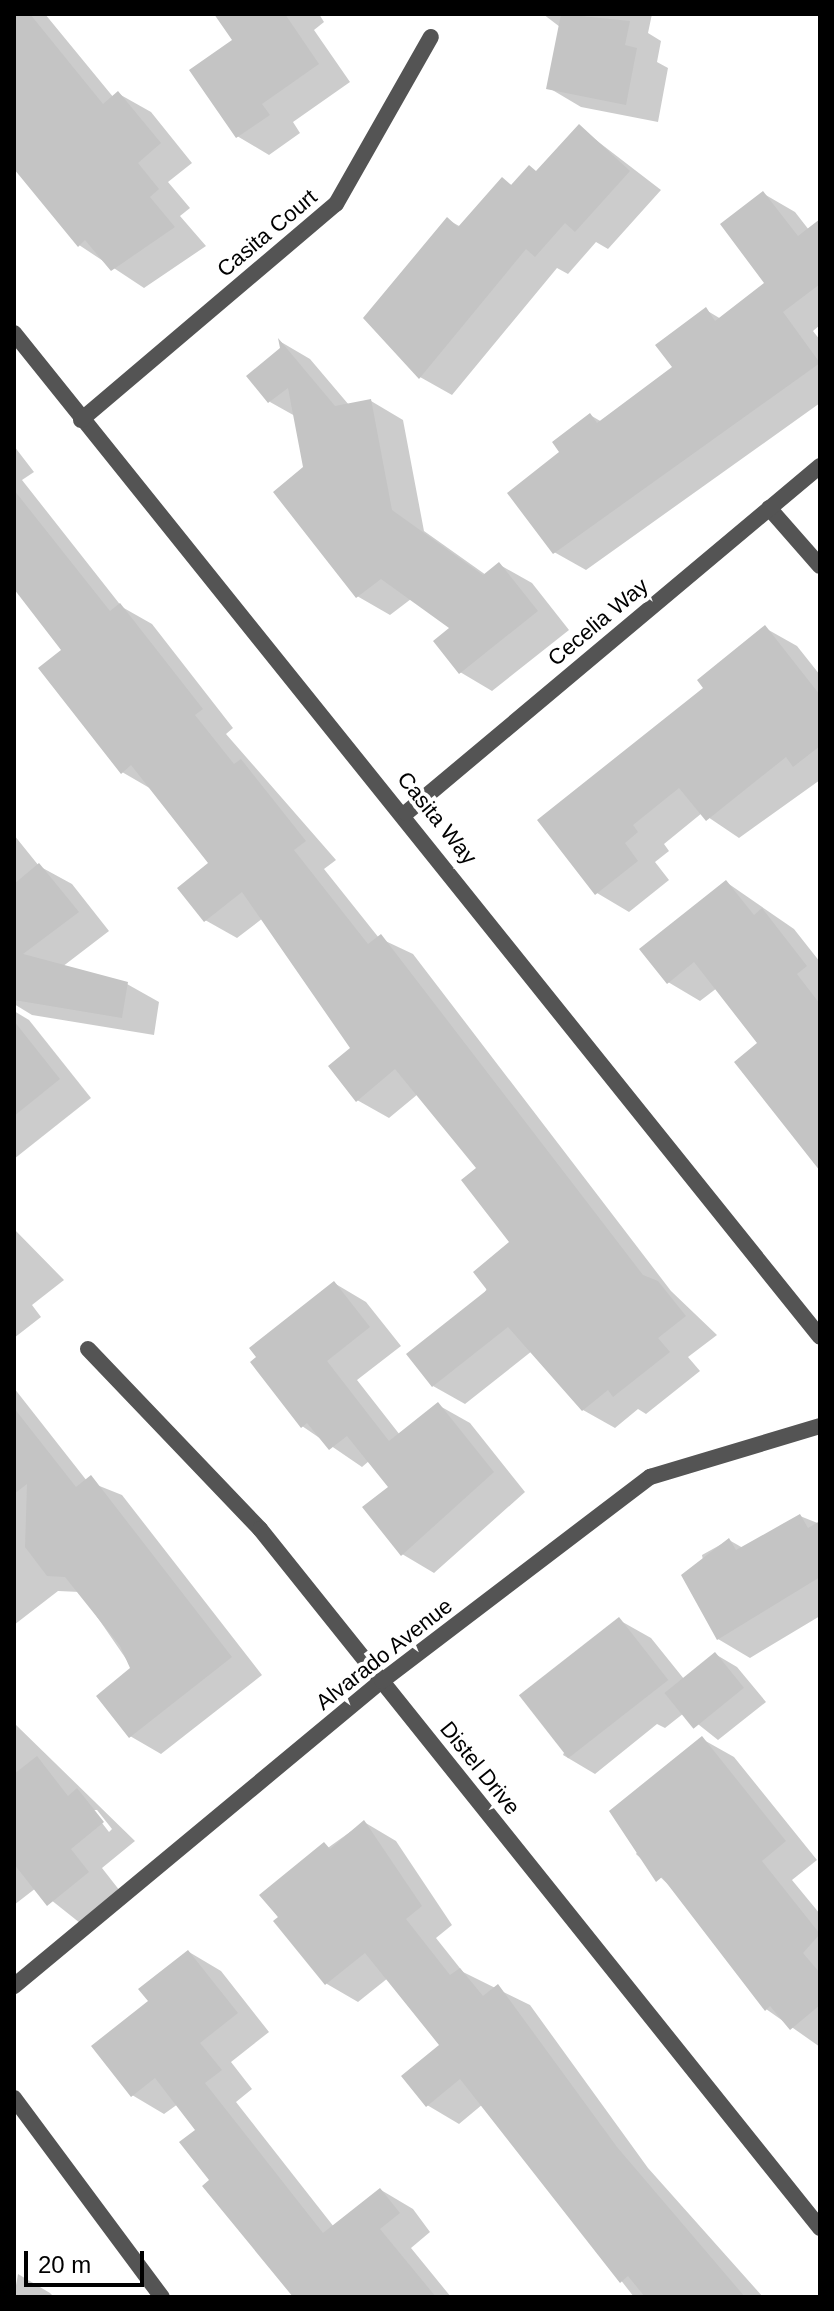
<!DOCTYPE html>
<style>
body{margin:0}
#map{position:relative;width:834px;height:2311px;overflow:hidden;background:#fff;font-family:Helvetica,sans-serif}
div>[style]{position:absolute}
.shadow>*{inset:0;background:#0003}
.building>*{inset:0;background:#c4c4c4;transform-origin:0 0}
.street>*{height:16px;margin:-8px;padding:0 8px;transform-origin:8px;border-radius:8px;background:#545454}
span{translate:-50% -50%;white-space:nowrap;text-align:center;line-height:1.15;-webkit-text-stroke:8px #fff;paint-order:stroke}
.street-label{font-size:22px;color:#000}
.frame{position:absolute;inset:0;border:16px solid #000;pointer-events:none}
.scale{position:absolute;left:24px;top:2251px;width:120px;height:36px;box-sizing:border-box;border:4px solid #000;border-top:0;padding-left:10px;font-size:24px;line-height:28px;white-space:nowrap;color:#000;-webkit-text-stroke:6px #fff;paint-order:stroke}
</style>
<div id="map">
<div class="shadow">
<div style="clip-path:polygon(14px 14px,45px 14px,114px 98px,119px 94px,151px 112px,192px 163px,168px 182px,190px 208px,180px 216px,206px 246px,144px 288px,79px 245px,14px 163px)"></div>
<div style="clip-path:polygon(217px 14px,319px 14px,324px 22px,314px 30px,350px 82px,293px 122px,300px 133px,269px 155px,237px 136px,235px 41px)"></div>
<div style="clip-path:polygon(543px 14px,652px 14px,648px 33px,661px 41px,657px 62px,668px 68px,658px 122px,581px 107px,549px 88px,560px 27px)"></div>
<div style="clip-path:polygon(579px 127px,661px 190px,608px 249px,596px 242px,568px 274px,557px 268px,452px 395px,420px 377px,448px 220px,461px 227px,503px 180px,513px 186px,538px 173px)"></div>
<div style="clip-path:polygon(764px 194px,795px 212px,809px 230px,820px 222px,820px 325px,813px 331px,820px 340px,820px 403px,586px 570px,554px 552px,562px 453px,590px 415px,602px 422px,674px 368px,706px 310px,721px 319px,767px 283px)"></div>
<div style="clip-path:polygon(281px 342px,310px 359px,349px 405px,371px 401px,403px 420px,424px 531px,486px 575px,500px 565px,532px 583px,569px 630px,492px 691px,460px 672px,452px 628px,411px 599px,390px 615px,357px 596px,305px 468px,295px 416px,270px 402px)"></div>
<div style="clip-path:polygon(14px 446px,34px 472px,22px 480px,122px 607px,152px 624px,233px 728px,226px 734px,336px 860px,324px 869px,379px 938px,413px 954px,671px 1291px,717px 1335px,688px 1357px,700px 1371px,646px 1414px,638px 1409px,615px 1428px,583px 1410px,532px 1351px,465px 1404px,433px 1386px,512px 1243px,478px 1168px,418px 1094px,389px 1118px,357px 1100px,353px 1048px,263px 918px,237px 938px,205px 920px,211px 864px,153px 790px,122px 772px,64px 650px,14px 580px)"></div>
<div style="clip-path:polygon(765px 628px,797px 646px,820px 675px,820px 780px,739px 838px,702px 813px,664px 844px,669px 851px,655px 862px,669px 880px,629px 912px,597px 893px,539px 820px,706px 689px)"></div>
<div style="clip-path:polygon(14px 835px,39px 866px,72px 884px,109px 931px,62px 967px,127px 984px,159px 1002px,154px 1035px,32px 1015px,14px 1004px)"></div>
<div style="clip-path:polygon(726px 882px,794px 929px,820px 962px,820px 1168px,760px 1044px,717px 988px,700px 1001px,668px 982px)"></div>
<div style="clip-path:polygon(14px 1011px,29px 1020px,91px 1098px,14px 1159px)"></div>
<div style="clip-path:polygon(14px 1229px,64px 1280px,32px 1305px,41px 1317px,14px 1338px)"></div>
<div style="clip-path:polygon(334px 1283px,366px 1302px,401px 1346px,357px 1380px,400px 1435px,438px 1405px,470px 1423px,525px 1492px,434px 1573px,402px 1554px,391px 1488px,369px 1461px,362px 1467px,302px 1426px)"></div>
<div style="clip-path:polygon(14px 1388px,87px 1481px,122px 1495px,262px 1675px,161px 1754px,130px 1736px,133px 1669px,80px 1592px,58px 1591px,14px 1625px)"></div>
<div style="clip-path:polygon(800px 1516px,820px 1524px,820px 1616px,750px 1658px,718px 1639px,702px 1555px,729px 1540px,743px 1548px)"></div>
<div style="clip-path:polygon(619px 1620px,651px 1638px,684px 1679px,715px 1654px,737px 1667px,766px 1702px,718px 1740px,684px 1713px,665px 1728px,657px 1724px,595px 1774px,563px 1755px)"></div>
<div style="clip-path:polygon(evenodd,14px 1723px,135px 1841px,102px 1868px,120px 1891px,80px 1923px,36px 1888px,14px 1905px,14px 1723px,92px 1810px,97px 1810px,112px 1829px,109px 1832px,92px 1810px)"></div>
<div style="clip-path:polygon(702px 1739px,734px 1757px,817px 1860px,792px 1880px,820px 1914px,820px 2047px,766px 2009px,675px 1891px,636px 1854px)"></div>
<div style="clip-path:polygon(364px 1822px,396px 1841px,452px 1925px,436px 1938px,463px 1972px,530px 2005px,648px 2168px,763px 2297px,634px 2297px,483px 2104px,459px 2124px,427px 2105px,442px 2045px,388px 1978px,358px 2002px,327px 1984px,262px 1895px)"></div>
<div style="clip-path:polygon(189px 1952px,221px 1971px,269px 2032px,231px 2062px,252px 2089px,236px 2102px,334px 2227px,381px 2190px,413px 2209px,430px 2232px,411px 2248px,451px 2297px,294px 2297px,211px 2180px,198px 2130px,178px 2104px,164px 2114px,132px 2095px,151px 2001px)"></div>
<div style="clip-path:polygon(18px 2274px,50px 2293px,54px 2297px,14px 2297px)"></div>
</div>
<div class="building">
<div style="clip-path:polygon(14px 14px,30px 14px,103px 104px,118px 91px,161px 143px,138px 163px,159px 189px,150px 197px,175px 227px,111px 271px,85px 240px,78px 247px,14px 169px)"></div>
<div style="clip-path:polygon(214px 14px,285px 14px,319px 64px,262px 104px,270px 115px,236px 138px,189px 70px,232px 40px)"></div>
<div style="clip-path:polygon(561px 14px,630px 21px,625px 45px,637px 48px,626px 105px,546px 89px)"></div>
<div style="clip-path:polygon(579px 124px,630px 171px,575px 232px,565px 223px,535px 257px,526px 249px,419px 379px,363px 318px,447px 217px,458px 227px,502px 177px,511px 185px,529px 165px,536px 171px)"></div>
<div style="clip-path:polygon(763px 191px,798px 236px,820px 219px,820px 284px,783px 312px,820px 363px,553px 554px,507px 493px,559px 452px,552px 442px,590px 413px,597px 423px,672px 367px,655px 345px,706px 307px,715px 321px,764px 283px,720px 224px)"></div>
<div style="clip-path:polygon(278px 338px,335px 406px,371px 399px,392px 510px,483px 575px,499px 562px,538px 611px,459px 674px,433px 641px,449px 628px,381px 579px,356px 598px,273px 492px,303px 467px,288px 388px,268px 403px,246px 376px,280px 348px)"></div>
<div style="clip-path:polygon(14px 490px,110px 611px,120px 603px,203px 709px,195px 715px,234px 764px,241px 759px,306px 841px,294px 850px,368px 944px,381px 934px,643px 1275px,658px 1281px,686px 1316px,658px 1338px,670px 1352px,613px 1397px,608px 1390px,582px 1411px,508px 1327px,432px 1387px,406px 1354px,487px 1290px,473px 1272px,509px 1242px,461px 1180px,476px 1168px,395px 1069px,356px 1102px,328px 1066px,350px 1048px,242px 892px,204px 922px,177px 888px,208px 863px,131px 765px,121px 774px,38px 668px,61px 650px,14px 589px)"></div>
<div style="clip-path:polygon(765px 625px,820px 695px,820px 746px,793px 767px,786px 757px,706px 821px,679px 788px,633px 825px,638px 832px,625px 843px,638px 861px,595px 895px,537px 820px,703px 688px,697px 680px)"></div>
<div style="clip-path:polygon(39px 863px,79px 912px,23px 954px,128px 982px,122px 1018px,14px 1000px,14px 884px)"></div>
<div style="clip-path:polygon(726px 880px,754px 915px,762px 908px,807px 966px,797px 974px,820px 1004px,820px 1171px,734px 1062px,757px 1043px,694px 962px,667px 984px,639px 949px)"></div>
<div style="clip-path:polygon(14px 1021px,60px 1079px,14px 1116px)"></div>
<div style="clip-path:polygon(334px 1281px,370px 1327px,327px 1361px,389px 1441px,438px 1402px,494px 1472px,401px 1556px,362px 1507px,388px 1487px,347px 1436px,329px 1450px,307px 1423px,301px 1428px,250px 1362px,256px 1357px,249px 1348px)"></div>
<div style="clip-path:polygon(14px 1408px,76px 1487px,91px 1475px,232px 1657px,129px 1738px,96px 1696px,130px 1668px,120px 1646px,65px 1577px,47px 1576px,25px 1547px,27px 1484px,14px 1494px)"></div>
<div style="clip-path:polygon(800px 1514px,808px 1528px,820px 1521px,820px 1577px,717px 1640px,681px 1575px,729px 1538px,736px 1550px)"></div>
<div style="left:619px;top:1617px;width:80px;height:127px;rotate:52deg"></div>
<div style="left:715px;top:1652px;width:46px;height:65px;rotate:51deg"></div>
<div style="clip-path:polygon(702px 1736px,786px 1841px,762px 1861px,820px 1934px,803px 1953px,820px 1973px,820px 2005px,790px 2030px,770px 2006px,765px 2011px,662px 1877px,656px 1882px,609px 1811px)"></div>
<div style="clip-path:polygon(37px 1756px,68px 1796px,77px 1788px,104px 1822px,71px 1849px,89px 1872px,47px 1906px,14px 1864px,14px 1774px)"></div>
<div style="clip-path:polygon(364px 1820px,422px 1906px,406px 1919px,450px 1975px,460px 1968px,483px 1996px,498px 1984px,617px 2147px,745px 2297px,645px 2297px,628px 2276px,620px 2283px,460px 2079px,426px 2107px,401px 2076px,439px 2045px,365px 1953px,325px 1985px,273px 1921px,278px 1917px,259px 1895px,324px 1842px,330px 1849px)"></div>
<div style="clip-path:polygon(188px 1950px,238px 2013px,200px 2043px,222px 2070px,205px 2083px,323px 2233px,380px 2188px,400px 2213px,380px 2229px,436px 2297px,293px 2297px,202px 2186px,209px 2180px,179px 2142px,195px 2130px,155px 2078px,131px 2097px,91px 2046px,148px 2001px,138px 1989px)"></div>
</div>
<div class="street">
<div style="left:14px;top:333px;width:1287px;rotate:51.24deg"></div>
<div style="left:81px;top:420px;width:334px;rotate:-40.3deg"></div>
<div style="left:336px;top:204px;width:192px;rotate:-60.4deg"></div>
<div style="left:769px;top:508px;width:77px;rotate:48.7deg"></div>
<div style="left:406px;top:813px;width:540px;rotate:-39.97deg"></div>
<div style="left:88px;top:1349px;width:249px;rotate:46.3deg"></div>
<div style="left:260px;top:1529px;width:896px;rotate:51.3deg"></div>
<div style="left:14px;top:1986px;width:478px;rotate:-39.7deg"></div>
<div style="left:382px;top:1681px;width:337px;rotate:-37.3deg"></div>
<div style="left:650px;top:1477px;width:177px;rotate:-16.7deg"></div>
<div style="left:14px;top:2098px;width:248px;rotate:53.4deg"></div>
</div>
<div class="street-label">
<span style="left:267px;top:233px;rotate:-40deg">Casita Court</span>
<span style="left:598px;top:622px;rotate:-40deg">Cecelia Way</span>
<span style="left:437px;top:818px;rotate:51deg">Casita Way</span>
<span style="left:384px;top:1654px;rotate:-38deg">Alvarado Avenue</span>
<span style="left:480px;top:1768px;rotate:51deg">Distel Drive</span>
</div>
<div class="frame"></div>
<div class="scale">20 m</div>
</div>
